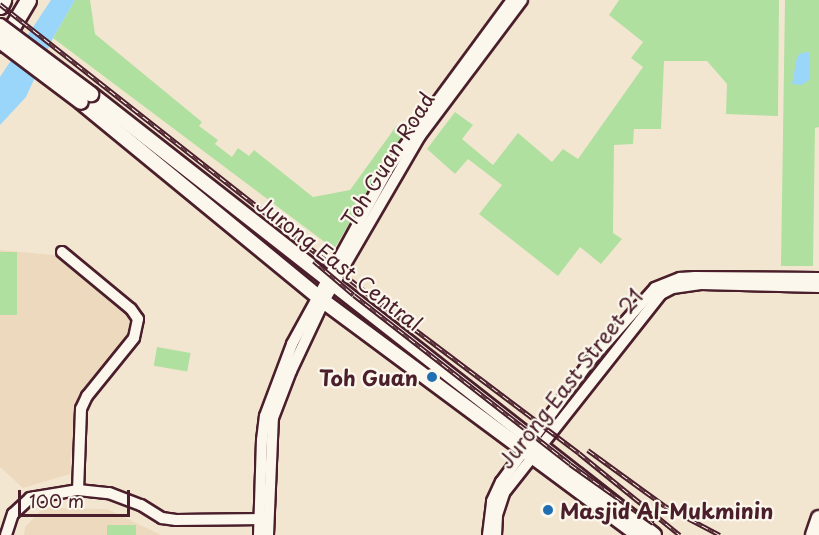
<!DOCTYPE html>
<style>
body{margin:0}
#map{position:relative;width:819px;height:535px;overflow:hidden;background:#f3e6d1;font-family:"Playpen Sans",sans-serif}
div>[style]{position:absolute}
.built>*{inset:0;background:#eddabe}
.green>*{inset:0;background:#b0e09f;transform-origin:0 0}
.water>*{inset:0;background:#9ad5fa}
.roads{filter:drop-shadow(2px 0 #4a1f2b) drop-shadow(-2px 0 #4a1f2b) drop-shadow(0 2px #4a1f2b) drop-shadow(0 -2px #4a1f2b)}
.minor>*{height:10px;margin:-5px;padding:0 5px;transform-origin:5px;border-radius:5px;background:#fbf7ec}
.major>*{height:14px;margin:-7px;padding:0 7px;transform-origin:7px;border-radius:7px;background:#fbf7ec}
.highway>*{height:15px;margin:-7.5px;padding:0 7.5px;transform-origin:7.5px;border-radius:7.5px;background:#fbf7ec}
.rail>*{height:4.5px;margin-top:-2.25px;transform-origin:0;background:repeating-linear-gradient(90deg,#fbf7ec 0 7px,#4a1f2b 0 14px);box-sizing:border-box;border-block:2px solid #4a1f2b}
.bridges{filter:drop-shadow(2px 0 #4a1f2b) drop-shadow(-2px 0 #4a1f2b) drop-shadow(0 2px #4a1f2b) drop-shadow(0 -2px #4a1f2b)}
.major-bridge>*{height:14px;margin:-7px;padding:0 7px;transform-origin:7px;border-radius:7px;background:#fbf7ec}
.dots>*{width:16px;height:16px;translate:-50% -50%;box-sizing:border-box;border:3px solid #fbf7ec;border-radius:50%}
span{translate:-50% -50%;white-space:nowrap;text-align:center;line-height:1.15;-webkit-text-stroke:4.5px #fbf7ec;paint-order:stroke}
.street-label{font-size:21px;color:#4a1f2b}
.poi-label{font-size:21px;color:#4a1f2b;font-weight:700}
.right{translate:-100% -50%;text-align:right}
.left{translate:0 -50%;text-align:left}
.scale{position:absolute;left:18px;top:490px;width:112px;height:27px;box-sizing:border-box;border:3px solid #4a1f2b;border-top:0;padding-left:8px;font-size:18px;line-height:21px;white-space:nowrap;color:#4a1f2b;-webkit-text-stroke:4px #fbf7ec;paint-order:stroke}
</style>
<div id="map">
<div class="built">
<div style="clip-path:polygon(0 250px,54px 255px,126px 313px,131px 321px,127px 334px,91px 381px,75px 407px,70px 474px,23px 488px,0 467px)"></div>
<div style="clip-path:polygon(43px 508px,107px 509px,161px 535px,24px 535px,25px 527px)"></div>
</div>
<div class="green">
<div style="clip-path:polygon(75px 0,90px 0,95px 34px,202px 122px,199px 126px,218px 140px,215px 144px,232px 157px,238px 148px,249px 156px,254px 150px,313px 197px,350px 190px,397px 125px,405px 132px,334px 249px,53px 38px)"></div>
<div style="clip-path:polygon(619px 0,779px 0,778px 116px,726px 114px,727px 84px,707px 61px,664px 61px,661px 129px,634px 129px,633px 144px,614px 145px,613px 233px,622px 239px,601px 264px,580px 247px,558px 276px,479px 214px,502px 185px,468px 159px,455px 174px,427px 149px,455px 112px,473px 125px,462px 139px,493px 165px,518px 133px,552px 162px,563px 149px,578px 159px,643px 67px,631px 58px,643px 42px,609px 15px)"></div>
<div style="clip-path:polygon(785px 0,819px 0,819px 127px,815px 128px,813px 266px,781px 266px)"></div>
<div style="left:0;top:252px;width:17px;height:63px"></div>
<div style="left:157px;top:347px;width:34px;height:19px;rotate:10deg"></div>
<div style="left:107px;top:525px;width:29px;height:10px"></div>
</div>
<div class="water">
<div style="clip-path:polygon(51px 0,75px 0,53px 38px,26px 97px,0 125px,0 77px)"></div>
<div style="clip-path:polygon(809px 52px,810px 79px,802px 85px,792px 84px,797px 57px,801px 53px)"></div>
</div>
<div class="roads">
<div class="minor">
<div style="left:62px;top:252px;width:89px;rotate:39.6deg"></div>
<div style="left:131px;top:309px;width:12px;rotate:55deg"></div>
<div style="left:138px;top:319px;width:19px;rotate:102deg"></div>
<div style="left:134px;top:338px;width:75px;rotate:129deg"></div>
<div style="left:87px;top:396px;width:14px;rotate:115deg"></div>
<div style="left:81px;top:409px;width:81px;rotate:92.1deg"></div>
<div style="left:6px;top:535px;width:22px;rotate:-72deg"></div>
<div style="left:13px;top:514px;width:23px;rotate:-43deg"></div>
<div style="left:30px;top:498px;width:49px;rotate:-9.5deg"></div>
<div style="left:78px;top:490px;width:31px;rotate:6deg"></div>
<div style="left:109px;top:493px;width:34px;rotate:21deg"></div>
<div style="left:141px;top:505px;width:25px;rotate:32deg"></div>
<div style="left:162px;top:518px;width:14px;rotate:8deg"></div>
<div style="left:176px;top:520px;width:89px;rotate:-0.6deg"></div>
<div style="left:259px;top:535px;width:95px;rotate:-88.2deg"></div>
<div style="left:262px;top:440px;width:24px;rotate:-83deg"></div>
<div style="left:265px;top:416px;width:77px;rotate:-69.4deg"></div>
<div style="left:292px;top:344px;width:203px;rotate:-61.2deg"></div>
<div style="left:390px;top:166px;width:206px;rotate:-53.7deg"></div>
<div style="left:268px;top:535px;width:117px;rotate:-87.6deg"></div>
<div style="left:273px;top:418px;width:50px;rotate:-69deg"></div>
<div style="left:291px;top:371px;width:77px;rotate:-64.8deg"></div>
<div style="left:324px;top:301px;width:191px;rotate:-59.8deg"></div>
<div style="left:420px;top:136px;width:170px;rotate:-53.1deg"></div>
<div style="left:488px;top:535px;width:34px;rotate:-83deg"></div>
<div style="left:492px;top:501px;width:21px;rotate:-65deg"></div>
<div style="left:501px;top:482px;width:152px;rotate:-53.6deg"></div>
<div style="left:591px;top:360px;width:96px;rotate:-48.4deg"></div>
<div style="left:655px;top:288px;width:27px;rotate:-22deg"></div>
<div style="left:680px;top:278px;width:15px;rotate:-4deg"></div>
<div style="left:695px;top:277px;width:124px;rotate:0.5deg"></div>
<div style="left:496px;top:535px;width:20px;rotate:-87deg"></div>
<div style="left:497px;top:515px;width:23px;rotate:-72deg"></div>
<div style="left:504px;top:493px;width:253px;rotate:-51.7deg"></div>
<div style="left:661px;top:294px;width:13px;rotate:-27deg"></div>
<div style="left:673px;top:288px;width:28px;rotate:-8deg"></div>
<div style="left:701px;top:284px;width:118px;rotate:1.5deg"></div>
</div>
<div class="major">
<div style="left:91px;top:94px;width:715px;rotate:38.07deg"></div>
<div style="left:81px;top:102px;width:307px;rotate:39.4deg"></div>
<div style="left:318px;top:297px;width:399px;rotate:36.6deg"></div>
<div style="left:813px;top:535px;width:18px;rotate:-71deg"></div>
</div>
<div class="highway">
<div style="left:0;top:6px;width:7px;rotate:-63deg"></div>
<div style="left:2px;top:44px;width:51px;rotate:-59.4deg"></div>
</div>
</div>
<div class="rail">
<div style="left:0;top:4px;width:484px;rotate:38.2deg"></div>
<div style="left:380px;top:303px;width:249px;rotate:37deg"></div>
<div style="left:579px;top:453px;width:130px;rotate:39.1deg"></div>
<div style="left:314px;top:261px;width:52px;rotate:40.4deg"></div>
<div style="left:354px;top:295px;width:274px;rotate:38deg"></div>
<div style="left:570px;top:464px;width:102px;rotate:35.4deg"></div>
<div style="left:588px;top:450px;width:95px;rotate:36deg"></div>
<div style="left:665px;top:506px;width:62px;rotate:27.8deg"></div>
</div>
<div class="bridges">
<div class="major-bridge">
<div style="left:0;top:26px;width:114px;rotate:36.8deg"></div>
<div style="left:0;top:41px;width:101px;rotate:37deg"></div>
</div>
</div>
<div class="dots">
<div style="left:432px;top:377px;background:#1f6fb2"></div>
<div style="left:548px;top:510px;background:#1f6fb2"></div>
</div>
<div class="street-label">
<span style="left:387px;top:159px;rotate:-58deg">Toh Guan Road</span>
<span style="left:340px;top:263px;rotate:38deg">Jurong East Central</span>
<span style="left:570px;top:378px;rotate:-52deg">Jurong East Street 21</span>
</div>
<div class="poi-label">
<span class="right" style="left:418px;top:377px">Toh Guan</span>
<span class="left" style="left:560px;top:510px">Masjid Al-Mukminin</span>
</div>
<div class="scale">100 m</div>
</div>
